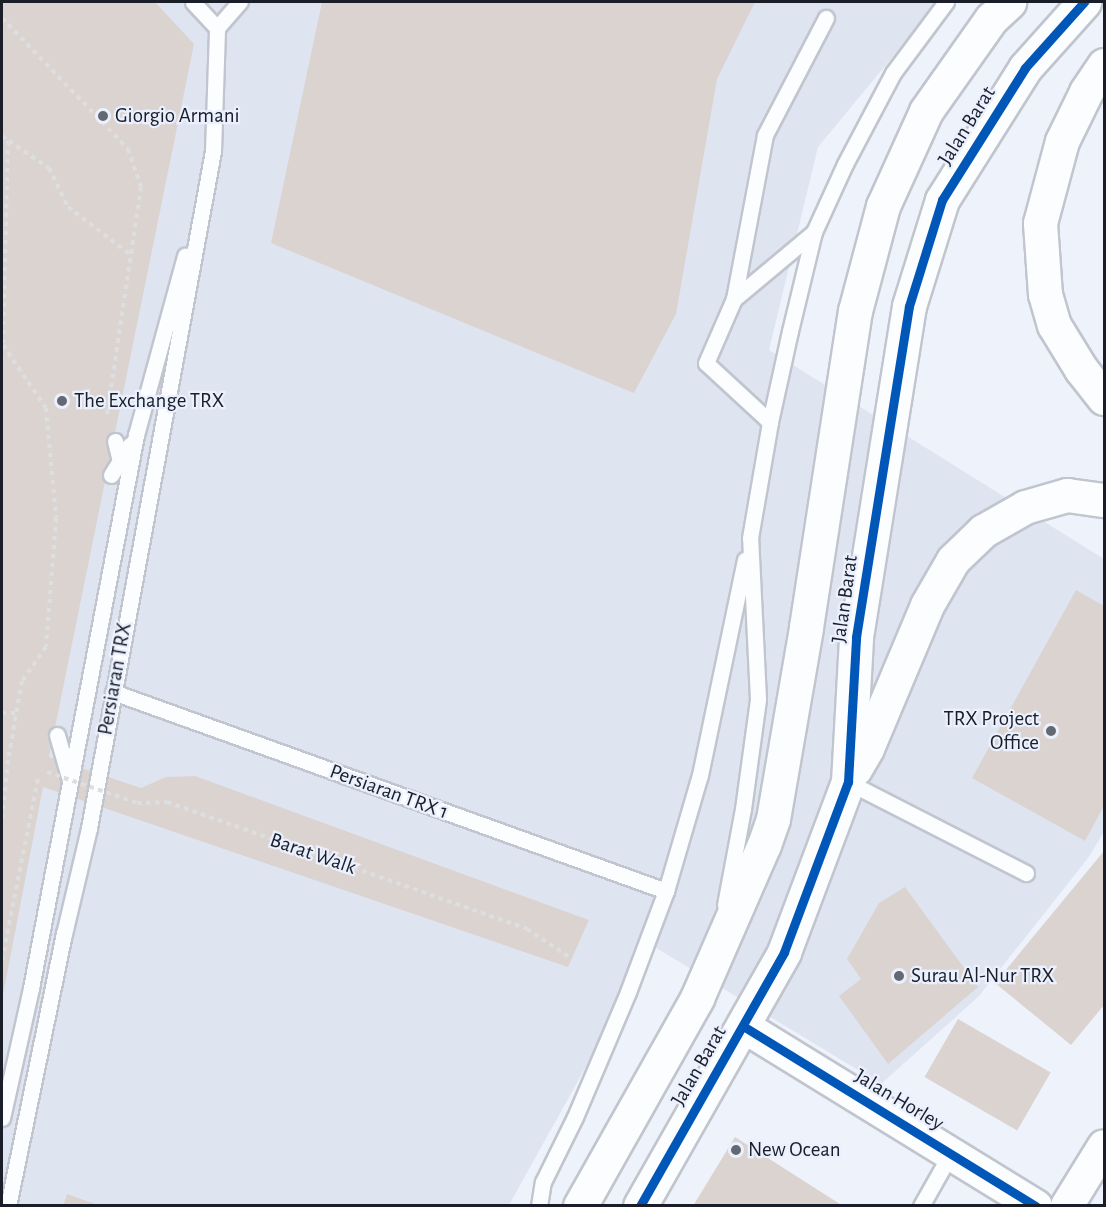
<!DOCTYPE html>
<style>
body{margin:0}
#map{position:relative;width:1106px;height:1207px;overflow:hidden;background:#eef2fa;font-family:"Alegreya Sans",sans-serif}
div>[style]{position:absolute}
.built>*{inset:0;background:#dfe4f1}
.building>*{inset:0;background:#dbd3d0;transform-origin:0 0}
.path>*{height:4px;margin-top:-2px;transform-origin:0;background:repeating-linear-gradient(90deg,#dddee0 0 4.5px,transparent 0 9px)}
.roads{filter:drop-shadow(2px 0 #c0c5ce) drop-shadow(-2px 0 #c0c5ce) drop-shadow(0 2px #c0c5ce) drop-shadow(0 -2px #c0c5ce)}
.lane>*{height:15px;margin:-7.5px;padding:0 7.5px;transform-origin:7.5px;border-radius:7.5px;background:#fcfdfe}
.street>*{height:32px;margin:-16px;padding:0 16px;transform-origin:16px;border-radius:16px;background:#fcfdfe}
.secondary>*{height:33px;margin:-16.5px;padding:0 16.5px;transform-origin:16.5px;border-radius:16.5px;background:#fcfdfe}
.path-bridge>*{height:4px;margin-top:-2px;transform-origin:0;background:repeating-linear-gradient(90deg,#dddee0 0 4.5px,transparent 0 9px)}
.cycleway>*{height:9px;margin:-4.5px;padding:0 4.5px;transform-origin:4.5px;border-radius:4.5px;background:#0057b8}
.dots>*{width:16px;height:16px;translate:-50% -50%;box-sizing:border-box;border:3px solid #eaf0fe;border-radius:50%}
span{translate:-50% -50%;white-space:nowrap;text-align:center;line-height:1.15;-webkit-text-stroke:4.5px #eaf0fe;paint-order:stroke}
.poi-label{font-size:21px;color:#191e29}
.left{translate:0 -50%;text-align:left}
.right{translate:-100% -50%;text-align:right}
.street-label{font-size:21px;color:#191e29}
.frame{position:absolute;inset:0;border:3px solid #191e29;pointer-events:none}
</style>
<div id="map">
<div class="built">
<div style="clip-path:polygon(2px 2px,938px 2px,818px 147px,769px 350px,1104px 559px,1104px 832px,1088px 858px,979px 996px,881px 1084px,653px 946px,509px 1205px,2px 1206px)"></div>
</div>
<div class="building">
<div style="clip-path:polygon(2px 2px,155px 2px,194px 44px,49px 757px,141px 788px,166px 777px,195px 776px,589px 920px,568px 967px,43px 787px,2px 1000px)"></div>
<div style="clip-path:polygon(322px 2px,755px 2px,717px 79px,676px 314px,634px 393px,271px 243px)"></div>
<div style="clip-path:polygon(1076px 590px,1104px 606px,1104px 806px,1085px 841px,972px 778px)"></div>
<div style="clip-path:polygon(1104px 851px,1104px 1005px,1071px 1045px,995px 983px)"></div>
<div style="clip-path:polygon(905px 887px,978px 987px,888px 1064px,839px 996px,861px 979px,847px 959px,879px 903px)"></div>
<div style="left:958px;top:1019px;width:107px;height:67px;rotate:30deg"></div>
<div style="clip-path:polygon(735px 1137px,843px 1206px,693px 1206px)"></div>
<div style="clip-path:polygon(67px 1194px,98px 1205px,98px 1206px,63px 1206px)"></div>
</div>
<div class="path">
<div style="left:2px;top:18px;width:182px;rotate:46.1deg"></div>
<div style="left:128px;top:149px;width:40px;rotate:71.1deg"></div>
<div style="left:141px;top:187px;width:231px;rotate:98.5deg"></div>
<div style="left:2px;top:136px;width:8px;rotate:40deg"></div>
<div style="left:8px;top:141px;width:204px;rotate:91.4deg"></div>
<div style="left:3px;top:345px;width:76px;rotate:55.7deg"></div>
<div style="left:46px;top:408px;width:110px;rotate:84.8deg"></div>
<div style="left:56px;top:518px;width:129px;rotate:94.4deg"></div>
<div style="left:46px;top:647px;width:42px;rotate:125.2deg"></div>
<div style="left:22px;top:681px;width:80px;rotate:100deg"></div>
<div style="left:8px;top:760px;width:60px;rotate:95.7deg"></div>
<div style="left:9px;top:141px;width:48px;rotate:34deg"></div>
<div style="left:49px;top:168px;width:43px;rotate:64deg"></div>
<div style="left:68px;top:207px;width:81px;rotate:37.4deg"></div>
<div style="left:2px;top:713px;width:14px"></div>
<div style="left:167px;top:802px;width:382px;rotate:19.4deg"></div>
<div style="left:527px;top:929px;width:54px;rotate:33.7deg"></div>
<div style="left:2px;top:960px;width:185px;rotate:-78.8deg"></div>
</div>
<div class="roads">
<div class="lane">
<div style="left:217px;top:28px;width:35px;rotate:-49deg"></div>
<div style="left:734px;top:299px;width:104px;rotate:-39.9deg"></div>
<div style="left:770px;top:422px;width:87px;rotate:-137.3deg"></div>
<div style="left:706px;top:363px;width:70px;rotate:-66.4deg"></div>
<div style="left:734px;top:299px;width:167px;rotate:-79.3deg"></div>
<div style="left:765px;top:135px;width:132px;rotate:-62.5deg"></div>
<div style="left:115px;top:441px;width:21px;rotate:76deg"></div>
<div style="left:111px;top:475px;width:36px;rotate:-58deg"></div>
<div style="left:113px;top:692px;width:588px;rotate:19.79deg"></div>
<div style="left:57px;top:735px;width:44px;rotate:74.1deg"></div>
<div style="left:848px;top:782px;width:200px;rotate:27.1deg"></div>
<div style="left:725px;top:905px;width:98px;rotate:-79.4deg"></div>
<div style="left:743px;top:809px;width:111px;rotate:-82.2deg"></div>
<div style="left:758px;top:699px;width:161px;rotate:-92.8deg"></div>
<div style="left:750px;top:538px;width:118px;rotate:-80.2deg"></div>
<div style="left:770px;top:422px;width:93px;rotate:-77.6deg"></div>
<div style="left:790px;top:331px;width:102px;rotate:-76.4deg"></div>
<div style="left:814px;top:232px;width:75px;rotate:-65.5deg"></div>
<div style="left:845px;top:164px;width:103px;rotate:-62.2deg"></div>
<div style="left:893px;top:73px;width:89px;rotate:-53.3deg"></div>
<div style="left:2px;top:1118px;width:133px;rotate:-77.4deg"></div>
<div style="left:31px;top:988px;width:563px;rotate:-79.25deg"></div>
<div style="left:136px;top:435px;width:186px;rotate:-74.7deg"></div>
<div style="left:8px;top:1206px;width:278px;rotate:-78.4deg"></div>
<div style="left:64px;top:934px;width:109px;rotate:-76.7deg"></div>
<div style="left:89px;top:828px;width:688px;rotate:-79.62deg"></div>
<div style="left:213px;top:151px;width:123px;rotate:-88.1deg"></div>
<div style="left:217px;top:28px;width:35px;rotate:-133deg"></div>
<div style="left:539px;top:1206px;width:24px;rotate:-81deg"></div>
<div style="left:543px;top:1182px;width:72px;rotate:-63.8deg"></div>
<div style="left:575px;top:1117px;width:136px;rotate:-67deg"></div>
<div style="left:628px;top:992px;width:108px;rotate:-69.4deg"></div>
<div style="left:666px;top:891px;width:121px;rotate:-73.7deg"></div>
<div style="left:700px;top:775px;width:220px;rotate:-78.2deg"></div>
<div style="left:921px;top:1206px;width:61px;rotate:-60.5deg"></div>
</div>
<div class="street">
<div style="left:743px;top:1026px;width:344px;rotate:31.6deg"></div>
<div style="left:1067px;top:1206px;width:70px;rotate:-58.3deg"></div>
</div>
<div class="secondary">
<div style="left:1104px;top:65px;width:32px;rotate:124deg"></div>
<div style="left:1086px;top:92px;width:55px;rotate:116.1deg"></div>
<div style="left:1062px;top:141px;width:85px;rotate:105deg"></div>
<div style="left:1040px;top:223px;width:71px;rotate:86deg"></div>
<div style="left:1045px;top:294px;width:32px;rotate:74deg"></div>
<div style="left:1054px;top:325px;width:52px;rotate:58.5deg"></div>
<div style="left:1081px;top:369px;width:37px;rotate:52deg"></div>
<div style="left:855px;top:769px;width:24px;rotate:-60deg"></div>
<div style="left:867px;top:748px;width:155px;rotate:-67.2deg"></div>
<div style="left:927px;top:605px;width:52px;rotate:-60deg"></div>
<div style="left:953px;top:560px;width:42px;rotate:-44deg"></div>
<div style="left:983px;top:531px;width:48px;rotate:-29.7deg"></div>
<div style="left:1025px;top:507px;width:44px;rotate:-15.9deg"></div>
<div style="left:1067px;top:495px;width:37px;rotate:8deg"></div>
<div style="left:580px;top:1206px;width:239px;rotate:-60.6deg"></div>
<div style="left:697px;top:998px;width:167px;rotate:-66.4deg"></div>
<div style="left:764px;top:845px;width:28px;rotate:-71deg"></div>
<div style="left:773px;top:819px;width:195px;rotate:-80.2deg"></div>
<div style="left:806px;top:627px;width:320px;rotate:-81.2deg"></div>
<div style="left:855px;top:311px;width:109px;rotate:-75.1deg"></div>
<div style="left:883px;top:206px;width:104px;rotate:-65.6deg"></div>
<div style="left:926px;top:111px;width:113px;rotate:-54.8deg"></div>
<div style="left:991px;top:19px;width:25px;rotate:-43deg"></div>
<div style="left:640px;top:1206px;width:292px;rotate:-60.4deg"></div>
<div style="left:784px;top:952px;width:182px;rotate:-69.4deg"></div>
<div style="left:848px;top:782px;width:145px;rotate:-86.8deg"></div>
<div style="left:856px;top:637px;width:335px;rotate:-80.9deg"></div>
<div style="left:909px;top:306px;width:111px;rotate:-72.7deg"></div>
<div style="left:942px;top:200px;width:156px;rotate:-57.8deg"></div>
<div style="left:1025px;top:68px;width:89px;rotate:-48.2deg"></div>
</div>
</div>
<div class="path-bridge">
<div style="left:47px;top:772px;width:95px;rotate:19deg"></div>
<div style="left:137px;top:803px;width:30px;rotate:-2deg"></div>
</div>
<div class="cycleway">
<div style="left:743px;top:1026px;width:344px;rotate:31.6deg"></div>
<div style="left:640px;top:1206px;width:292px;rotate:-60.4deg"></div>
<div style="left:784px;top:952px;width:182px;rotate:-69.4deg"></div>
<div style="left:848px;top:782px;width:145px;rotate:-86.8deg"></div>
<div style="left:856px;top:637px;width:335px;rotate:-80.9deg"></div>
<div style="left:909px;top:306px;width:111px;rotate:-72.7deg"></div>
<div style="left:942px;top:200px;width:156px;rotate:-57.8deg"></div>
<div style="left:1025px;top:68px;width:89px;rotate:-48.2deg"></div>
</div>
<div class="dots">
<div style="left:103px;top:116px;background:#646872"></div>
<div style="left:62px;top:401px;background:#646872"></div>
<div style="left:1051px;top:731px;background:#646872"></div>
<div style="left:899px;top:976px;background:#646872"></div>
<div style="left:736px;top:1150px;background:#646872"></div>
</div>
<div class="poi-label">
<span class="left" style="left:115px;top:116px">Giorgio Armani</span>
<span class="left" style="left:74px;top:401px">The Exchange TRX</span>
<span class="right" style="left:1039px;top:731px">TRX Project<br>Office</span>
<span class="left" style="left:911px;top:976px">Surau Al-Nur TRX</span>
<span class="left" style="left:748px;top:1150px">New Ocean</span>
</div>
<div class="street-label">
<span style="left:967px;top:126px;rotate:-58deg">Jalan Barat</span>
<span style="left:845px;top:599px;rotate:-82deg">Jalan Barat</span>
<span style="left:115px;top:679px;rotate:-80deg">Persiaran TRX</span>
<span style="left:389px;top:792px;rotate:20deg">Persiaran TRX 1</span>
<span style="left:313px;top:854px;rotate:19deg">Barat Walk</span>
<span style="left:699px;top:1066px;rotate:-60deg">Jalan Barat</span>
<span style="left:899px;top:1100px;rotate:31deg">Jalan Horley</span>
</div>
<div class="frame"></div>
</div>
